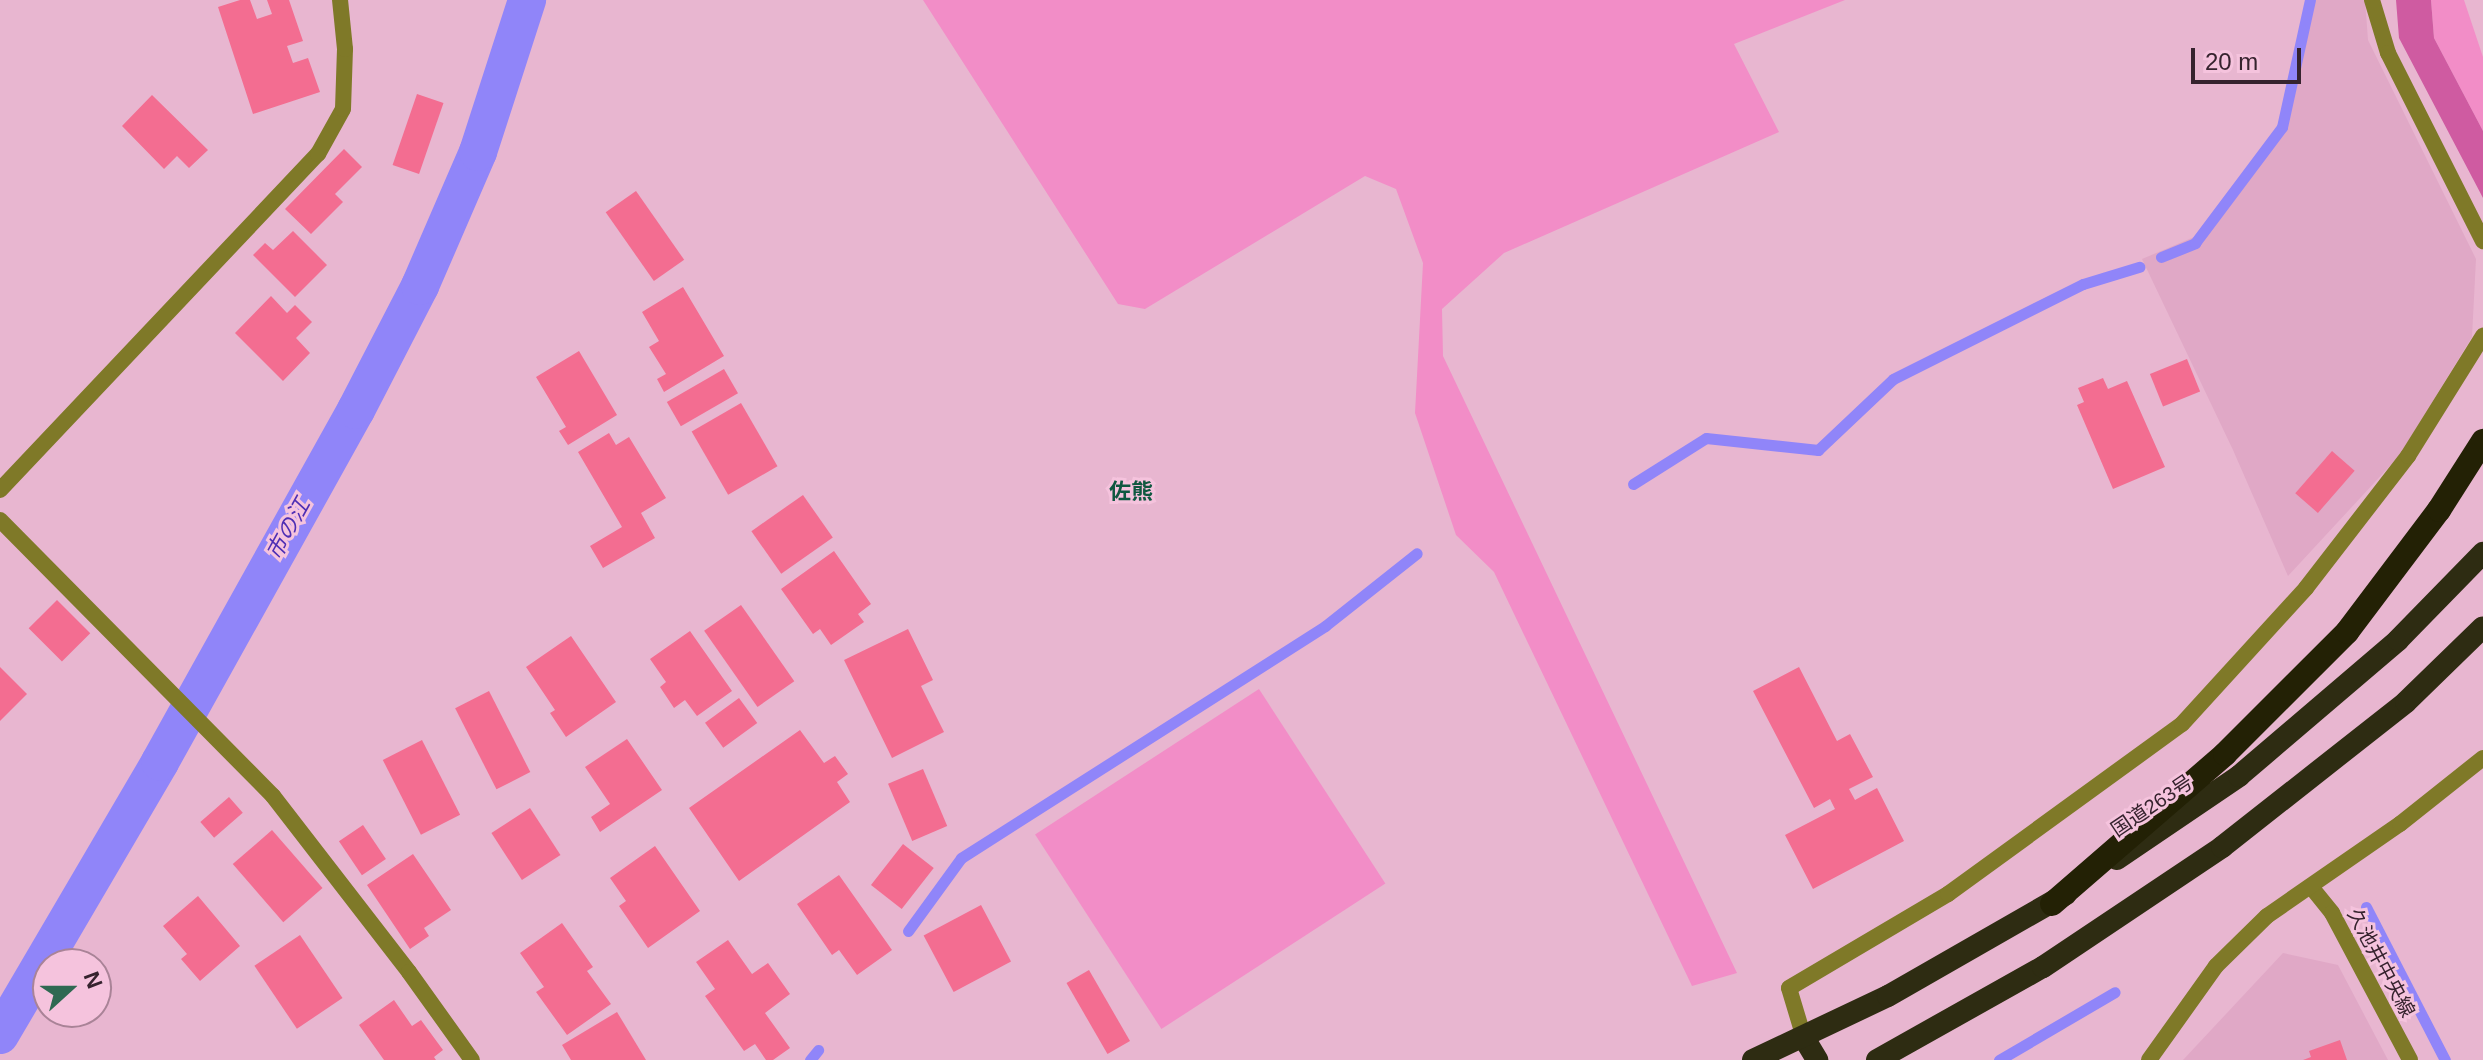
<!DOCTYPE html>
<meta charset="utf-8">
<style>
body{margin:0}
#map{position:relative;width:2483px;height:1060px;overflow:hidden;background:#e8b6d0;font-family:Arial,"Noto Sans JP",sans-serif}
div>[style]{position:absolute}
.built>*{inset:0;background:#e0a8c6}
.green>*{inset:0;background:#f28dc7;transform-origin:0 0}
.forest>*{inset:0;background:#cf5ba1}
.stream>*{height:11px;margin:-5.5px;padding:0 5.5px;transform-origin:5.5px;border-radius:5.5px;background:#9085f9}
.canal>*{height:38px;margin:-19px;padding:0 19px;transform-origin:19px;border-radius:19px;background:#9085f9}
.building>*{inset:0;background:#f36d91;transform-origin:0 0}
.minor>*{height:16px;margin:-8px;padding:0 8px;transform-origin:8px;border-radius:8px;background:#7f7928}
.tertiary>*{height:16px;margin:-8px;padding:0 8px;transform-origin:8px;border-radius:8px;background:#7f7928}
.trunk>*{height:22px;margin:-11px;padding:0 11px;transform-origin:11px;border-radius:11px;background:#2e2c12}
.motorway>*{height:24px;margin:-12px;padding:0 12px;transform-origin:12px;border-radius:12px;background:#232105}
span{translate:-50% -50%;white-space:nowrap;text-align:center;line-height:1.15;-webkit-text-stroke:6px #f5c3dd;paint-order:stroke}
.street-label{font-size:20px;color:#36232e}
.neighbourhood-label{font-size:22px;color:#0f5840;font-weight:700}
.water-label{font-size:22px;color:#4d2eb4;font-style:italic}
.north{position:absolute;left:32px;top:948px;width:80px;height:80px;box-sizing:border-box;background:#f5c3dd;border:2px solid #a98397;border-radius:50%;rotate:69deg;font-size:22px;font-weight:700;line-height:32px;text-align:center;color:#36232e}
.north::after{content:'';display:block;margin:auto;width:28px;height:36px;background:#2f6952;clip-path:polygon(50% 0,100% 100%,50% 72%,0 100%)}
.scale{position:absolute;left:2191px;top:48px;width:110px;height:36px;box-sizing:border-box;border:4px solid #36232e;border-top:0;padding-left:10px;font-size:24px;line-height:28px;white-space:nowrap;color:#36232e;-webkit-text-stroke:6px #f5c3dd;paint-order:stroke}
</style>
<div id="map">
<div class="built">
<div style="clip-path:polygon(2307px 0,2365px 0,2368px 40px,2476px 259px,2472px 337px,2399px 456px,2288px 576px,2233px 450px,2142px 259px,2194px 237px,2278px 125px)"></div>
<div style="clip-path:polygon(2283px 953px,2338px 965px,2388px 1060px,2183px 1060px)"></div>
</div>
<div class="green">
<div style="clip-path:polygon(923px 0,1845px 0,1734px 44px,1779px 132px,1504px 253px,1442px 309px,1443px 356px,1737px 973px,1692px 986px,1494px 572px,1456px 535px,1415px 413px,1423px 263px,1396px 189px,1365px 176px,1145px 309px,1118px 304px)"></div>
<div style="clip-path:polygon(2431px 0,2464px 0,2483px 57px,2483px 131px,2434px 38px)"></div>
<div style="left:1259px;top:689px;width:232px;height:267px;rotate:57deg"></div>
</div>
<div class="forest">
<div style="clip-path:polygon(2396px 0,2431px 0,2434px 38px,2483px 131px,2483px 198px,2399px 38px)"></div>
</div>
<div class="stream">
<div style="left:2161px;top:257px;width:37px;rotate:-22deg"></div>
<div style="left:2195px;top:243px;width:145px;rotate:-53.1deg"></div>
<div style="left:2282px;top:127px;width:130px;rotate:-77.6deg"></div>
<div style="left:1633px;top:484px;width:86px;rotate:-32.2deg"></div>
<div style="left:1706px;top:438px;width:113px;rotate:6.1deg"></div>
<div style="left:1818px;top:450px;width:103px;rotate:-43.4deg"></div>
<div style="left:1893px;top:379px;width:212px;rotate:-26.6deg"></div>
<div style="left:2083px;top:284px;width:59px;rotate:-16.9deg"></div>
<div style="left:2366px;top:907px;width:172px;rotate:62.7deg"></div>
<div style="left:908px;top:931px;width:90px;rotate:-54deg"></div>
<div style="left:961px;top:858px;width:432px;rotate:-32.5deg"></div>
<div style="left:1325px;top:626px;width:117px;rotate:-38.4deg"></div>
<div style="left:810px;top:1060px;width:13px;rotate:-51deg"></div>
<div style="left:1999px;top:1060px;width:134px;rotate:-30.4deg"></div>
</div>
<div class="canal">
<div style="left:0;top:1035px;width:316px;rotate:-59.6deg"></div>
<div style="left:160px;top:762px;width:403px;rotate:-60.9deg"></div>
<div style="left:356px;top:410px;width:140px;rotate:-62.7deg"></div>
<div style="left:420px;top:286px;width:146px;rotate:-66.6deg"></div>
<div style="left:478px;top:152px;width:160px;rotate:-72.1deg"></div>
</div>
<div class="building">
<div style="clip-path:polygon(240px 0,250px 0,257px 19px,272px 14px,267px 0,289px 0,303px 41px,287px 46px,293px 63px,308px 58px,320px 92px,253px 114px,218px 7px)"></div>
<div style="left:417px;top:94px;width:28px;height:75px;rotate:19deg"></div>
<div style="clip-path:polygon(152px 95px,208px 150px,189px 168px,177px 156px,164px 169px,122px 126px)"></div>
<div style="clip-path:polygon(344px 149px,362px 167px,335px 194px,343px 202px,311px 234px,285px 209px)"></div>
<div style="left:636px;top:191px;width:84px;height:37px;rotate:55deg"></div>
<div style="clip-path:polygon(293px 231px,327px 265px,295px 297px,253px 255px,265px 243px,273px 250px)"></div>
<div style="clip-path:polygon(683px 287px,724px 356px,664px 392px,657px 379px,666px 374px,649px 347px,659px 341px,642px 312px)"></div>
<div style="clip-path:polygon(271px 296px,287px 313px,295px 305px,312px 322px,296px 338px,310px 353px,283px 381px,235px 333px)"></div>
<div style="clip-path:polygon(579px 351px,617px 415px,568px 445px,559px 431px,566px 427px,536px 377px)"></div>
<div style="left:2187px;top:359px;width:35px;height:40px;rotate:68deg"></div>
<div style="left:724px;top:369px;width:28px;height:66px;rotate:60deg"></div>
<div style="clip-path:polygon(2103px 378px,2108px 389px,2127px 381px,2165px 467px,2113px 489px,2077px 405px,2084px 402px,2078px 388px)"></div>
<div style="left:741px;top:403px;width:73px;height:57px;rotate:60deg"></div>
<div style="clip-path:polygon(609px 433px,616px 445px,629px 437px,666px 498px,641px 513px,655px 538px,603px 568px,590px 546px,622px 527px,578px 452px)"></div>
<div style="left:2332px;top:451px;width:30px;height:56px;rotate:41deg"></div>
<div style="left:803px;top:495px;width:52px;height:63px;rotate:55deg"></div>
<div style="clip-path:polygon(834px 551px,871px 604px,858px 614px,864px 622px,831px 645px,820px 629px,813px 634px,781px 589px)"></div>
<div style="left:57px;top:600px;width:47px;height:40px;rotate:45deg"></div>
<div style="left:741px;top:605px;width:93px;height:45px;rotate:55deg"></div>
<div style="clip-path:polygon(908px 629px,933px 680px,921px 686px,944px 732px,892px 758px,844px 660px)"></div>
<div style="clip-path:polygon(690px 631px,732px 691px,697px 716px,685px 700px,674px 708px,660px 687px,666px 682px,650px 659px)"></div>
<div style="clip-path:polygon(571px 636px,616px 702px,566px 737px,550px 713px,555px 710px,526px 667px)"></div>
<div style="clip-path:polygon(0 667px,27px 694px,0 721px)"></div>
<div style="clip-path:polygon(1799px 667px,1837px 741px,1850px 734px,1873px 777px,1849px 789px,1855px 800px,1877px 788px,1904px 841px,1813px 889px,1785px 835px,1835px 809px,1830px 799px,1814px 808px,1753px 691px)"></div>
<div style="left:489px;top:691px;width:91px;height:38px;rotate:63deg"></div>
<div style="left:739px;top:698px;width:31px;height:42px;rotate:54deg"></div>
<div style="clip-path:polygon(800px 730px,824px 763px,835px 756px,848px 774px,837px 782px,850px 802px,739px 881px,689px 808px)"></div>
<div style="clip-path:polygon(627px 739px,662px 790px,600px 832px,591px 817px,610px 804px,585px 767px)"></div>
<div style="left:422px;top:740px;width:84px;height:44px;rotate:63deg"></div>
<div style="left:923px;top:769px;width:62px;height:38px;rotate:67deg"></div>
<div style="left:229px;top:797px;width:21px;height:38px;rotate:49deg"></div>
<div style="left:530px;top:808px;width:56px;height:46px;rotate:57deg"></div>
<div style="left:363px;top:825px;width:41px;height:29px;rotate:56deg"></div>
<div style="left:272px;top:830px;width:77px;height:52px;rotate:49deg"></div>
<div style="left:903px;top:844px;width:39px;height:52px;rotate:38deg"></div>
<div style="clip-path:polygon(655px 846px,700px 911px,648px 948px,619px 906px,626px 901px,610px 878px)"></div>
<div style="clip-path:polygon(413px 854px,451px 910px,424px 928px,429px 936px,410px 949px,367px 885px)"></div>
<div style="clip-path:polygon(839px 875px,892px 950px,857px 975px,839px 950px,832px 955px,797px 904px)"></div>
<div style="clip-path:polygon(198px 896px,240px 946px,200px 981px,181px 959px,187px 954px,163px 926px)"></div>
<div style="left:981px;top:905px;width:64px;height:65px;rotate:62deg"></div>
<div style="clip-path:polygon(562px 923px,593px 967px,587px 971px,611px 1004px,567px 1035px,536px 992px,544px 987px,520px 953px)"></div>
<div style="left:300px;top:935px;width:76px;height:55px;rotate:56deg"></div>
<div style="clip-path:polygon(728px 940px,752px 974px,768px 963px,790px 994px,765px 1013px,790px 1048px,773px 1060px,766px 1060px,755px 1044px,744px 1051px,705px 996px,715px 989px,696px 962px)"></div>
<div style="left:1089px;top:970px;width:82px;height:26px;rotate:60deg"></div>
<div style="clip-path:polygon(394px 1000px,412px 1026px,421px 1020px,443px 1050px,434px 1057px,436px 1060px,384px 1060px,359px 1025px)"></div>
<div style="clip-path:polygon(617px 1012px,646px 1060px,571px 1060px,562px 1045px)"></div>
<div style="clip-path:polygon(2340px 1040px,2347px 1060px,2303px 1060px,2311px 1057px,2309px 1051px)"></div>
</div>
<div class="minor">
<div style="left:2372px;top:0;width:55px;rotate:73.2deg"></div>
<div style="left:2388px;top:53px;width:211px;rotate:63.2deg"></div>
<div style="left:0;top:490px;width:463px;rotate:-46.6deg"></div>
<div style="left:318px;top:154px;width:51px;rotate:-60.9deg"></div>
<div style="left:343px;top:109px;width:60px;rotate:-88.1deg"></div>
<div style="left:345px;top:49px;width:49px;rotate:-95.8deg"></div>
<div style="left:0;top:520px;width:388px;rotate:45.3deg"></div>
<div style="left:273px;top:796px;width:222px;rotate:52.3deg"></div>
<div style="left:409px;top:972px;width:108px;rotate:54.4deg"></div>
<div style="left:2312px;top:888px;width:32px;rotate:51deg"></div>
<div style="left:2332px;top:913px;width:166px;rotate:62deg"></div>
<div style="left:1804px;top:1038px;width:52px;rotate:-106.7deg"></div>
<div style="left:1789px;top:988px;width:185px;rotate:-30.6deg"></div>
<div style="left:1948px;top:894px;width:289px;rotate:-36deg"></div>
<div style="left:2182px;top:724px;width:184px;rotate:-47.6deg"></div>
<div style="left:2306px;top:588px;width:167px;rotate:-52.3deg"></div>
<div style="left:2408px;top:456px;width:142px;rotate:-58deg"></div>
</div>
<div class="tertiary">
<div style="left:2149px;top:1060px;width:115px;rotate:-54.5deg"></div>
<div style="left:2216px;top:966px;width:71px;rotate:-44.4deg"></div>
<div style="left:2267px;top:916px;width:162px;rotate:-34.7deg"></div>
<div style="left:2400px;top:824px;width:106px;rotate:-38.5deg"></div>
</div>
<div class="trunk">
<div style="left:2117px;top:859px;width:148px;rotate:-34.2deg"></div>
<div style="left:2239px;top:776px;width:209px;rotate:-40.5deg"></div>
<div style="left:2398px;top:640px;width:122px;rotate:-45.7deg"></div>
<div style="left:1804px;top:1038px;width:26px;rotate:59deg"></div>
<div style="left:1753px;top:1060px;width:149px;rotate:-25.4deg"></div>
<div style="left:1888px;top:996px;width:205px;rotate:-29.8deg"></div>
<div style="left:1877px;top:1060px;width:190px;rotate:-29.3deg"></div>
<div style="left:2043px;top:967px;width:216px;rotate:-33.8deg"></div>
<div style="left:2222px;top:847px;width:234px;rotate:-38.2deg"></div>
<div style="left:2406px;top:702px;width:107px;rotate:-44.2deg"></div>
</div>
<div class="motorway">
<div style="left:2052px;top:904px;width:229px;rotate:-40.9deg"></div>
<div style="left:2225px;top:754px;width:173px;rotate:-45deg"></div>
<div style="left:2347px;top:632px;width:153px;rotate:-53deg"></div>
<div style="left:2439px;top:510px;width:82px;rotate:-57.5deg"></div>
</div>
<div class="street-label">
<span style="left:2152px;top:806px;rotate:-34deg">国道263号</span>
<span style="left:2381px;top:963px;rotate:62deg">久池井中央線</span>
</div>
<div class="neighbourhood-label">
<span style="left:1131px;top:492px">佐熊</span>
</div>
<div class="water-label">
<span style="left:288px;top:529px;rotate:-61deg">市の江</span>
</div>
<div class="north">N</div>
<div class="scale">20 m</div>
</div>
